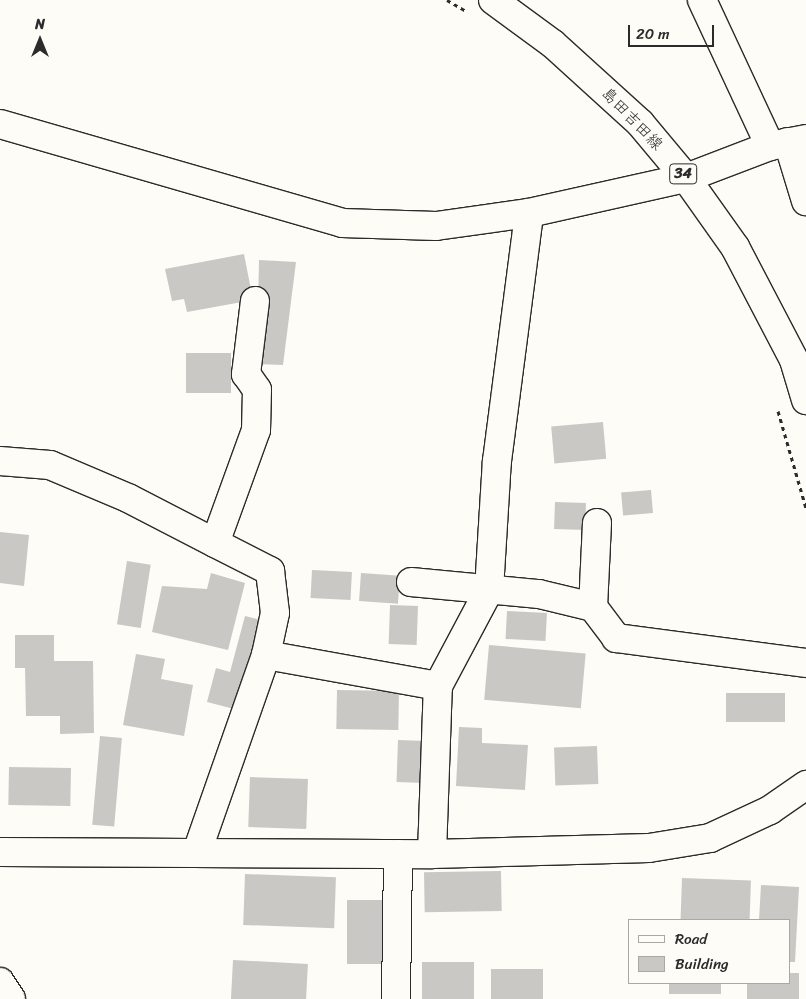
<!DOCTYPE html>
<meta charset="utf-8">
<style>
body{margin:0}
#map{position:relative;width:806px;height:999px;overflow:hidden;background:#fdfcf7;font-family:Sriracha,"Klee One",sans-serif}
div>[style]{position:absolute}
.building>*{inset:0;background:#c9c8c4;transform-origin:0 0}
.path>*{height:3px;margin-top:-1.5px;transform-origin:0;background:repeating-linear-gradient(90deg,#2b2b2b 0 4px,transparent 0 8px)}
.roads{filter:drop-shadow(1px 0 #2b2b2b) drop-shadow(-1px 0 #2b2b2b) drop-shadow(0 1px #2b2b2b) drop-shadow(0 -1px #2b2b2b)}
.minor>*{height:28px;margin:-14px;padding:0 14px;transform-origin:14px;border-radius:14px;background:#fdfcf7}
.major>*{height:28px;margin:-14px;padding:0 14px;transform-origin:14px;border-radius:14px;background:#fdfcf7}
span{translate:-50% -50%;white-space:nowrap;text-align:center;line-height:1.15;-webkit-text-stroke:4.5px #fdfcf7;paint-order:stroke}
.shield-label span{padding:1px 4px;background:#fdfcf7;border:1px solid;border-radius:4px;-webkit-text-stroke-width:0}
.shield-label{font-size:15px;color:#2b2b2b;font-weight:700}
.street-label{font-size:16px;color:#2b2b2b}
.legend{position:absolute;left:628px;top:919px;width:162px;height:65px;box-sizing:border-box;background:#fdfcf7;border:1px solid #a9a8a5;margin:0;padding:6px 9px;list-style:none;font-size:15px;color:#2b2b2b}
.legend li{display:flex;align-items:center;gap:10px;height:25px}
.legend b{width:25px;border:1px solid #a9a8a5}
.north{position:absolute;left:15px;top:15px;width:50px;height:50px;-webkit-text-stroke:4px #fdfcf7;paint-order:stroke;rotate:0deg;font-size:14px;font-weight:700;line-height:20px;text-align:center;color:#2b2b2b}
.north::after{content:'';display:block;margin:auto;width:18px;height:22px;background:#2b2b2b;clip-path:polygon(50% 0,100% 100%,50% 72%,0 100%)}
.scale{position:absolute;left:628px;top:25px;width:86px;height:22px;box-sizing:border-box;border:2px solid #2b2b2b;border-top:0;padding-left:6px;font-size:15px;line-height:18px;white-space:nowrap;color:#2b2b2b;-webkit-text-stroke:4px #fdfcf7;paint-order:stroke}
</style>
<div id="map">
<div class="building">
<div style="clip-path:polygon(244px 254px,253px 300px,187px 312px,184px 299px,172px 301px,165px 269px)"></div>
<div style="clip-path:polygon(259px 260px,296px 262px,283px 365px,257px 364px)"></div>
<div style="left:186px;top:353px;width:45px;height:40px"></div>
<div style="left:603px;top:422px;width:37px;height:52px;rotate:85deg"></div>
<div style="left:651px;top:490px;width:23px;height:30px;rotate:85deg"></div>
<div style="left:555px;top:502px;width:31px;height:27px;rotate:2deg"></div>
<div style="clip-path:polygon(0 532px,29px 535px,24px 586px,0 583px)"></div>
<div style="left:127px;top:561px;width:24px;height:64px;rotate:9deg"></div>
<div style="left:312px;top:570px;width:40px;height:28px;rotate:3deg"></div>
<div style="clip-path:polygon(211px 573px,245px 583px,228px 650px,152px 632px,162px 586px,207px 589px)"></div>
<div style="left:361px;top:573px;width:39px;height:28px;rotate:4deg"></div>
<div style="left:390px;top:605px;width:28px;height:39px;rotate:2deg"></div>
<div style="left:507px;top:611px;width:40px;height:28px;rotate:3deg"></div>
<div style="clip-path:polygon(245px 616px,265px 621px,242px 711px,207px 702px,216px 668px,230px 672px)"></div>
<div style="clip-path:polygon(15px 635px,54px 635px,54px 661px,93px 661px,94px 733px,60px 734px,60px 716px,26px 716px,25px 668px,15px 668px)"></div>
<div style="left:489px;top:645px;width:97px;height:55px;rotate:5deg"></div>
<div style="clip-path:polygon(136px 654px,165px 659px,161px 679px,193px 685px,184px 736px,123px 725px)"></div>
<div style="left:337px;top:690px;width:62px;height:39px;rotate:1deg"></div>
<div style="left:726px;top:693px;width:59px;height:29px"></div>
<div style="clip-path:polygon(459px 727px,482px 728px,482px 743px,528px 745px,525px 790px,456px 786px)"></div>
<div style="left:100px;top:736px;width:22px;height:89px;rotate:5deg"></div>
<div style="left:398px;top:740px;width:28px;height:42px;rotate:2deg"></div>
<div style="left:597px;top:746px;width:38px;height:43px;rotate:88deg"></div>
<div style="left:9px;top:767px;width:62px;height:38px;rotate:1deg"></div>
<div style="left:250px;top:777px;width:58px;height:50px;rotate:2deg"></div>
<div style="left:501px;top:871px;width:40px;height:77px;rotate:89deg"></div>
<div style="left:245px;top:874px;width:91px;height:51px;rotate:2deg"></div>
<div style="left:682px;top:878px;width:69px;height:42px;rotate:2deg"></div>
<div style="clip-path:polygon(761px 885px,799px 887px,795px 962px,790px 962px,790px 920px,759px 920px)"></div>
<div style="left:347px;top:900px;width:39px;height:64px"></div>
<div style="left:233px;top:960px;width:75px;height:39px;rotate:3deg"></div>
<div style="left:422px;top:962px;width:52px;height:37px"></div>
<div style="left:491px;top:969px;width:52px;height:30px"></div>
<div style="clip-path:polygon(790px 973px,799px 973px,799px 999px,747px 999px,747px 983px,790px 983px)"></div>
<div style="left:669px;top:983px;width:52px;height:11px"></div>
</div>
<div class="path">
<div style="left:447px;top:0;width:22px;rotate:30deg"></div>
<div style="left:778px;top:411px;width:101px;rotate:73.9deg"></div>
</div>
<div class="roads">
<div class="minor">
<div style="left:702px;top:0;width:161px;rotate:65deg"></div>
<div style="left:0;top:124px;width:356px;rotate:16.1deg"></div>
<div style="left:342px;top:223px;width:94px;rotate:1.8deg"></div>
<div style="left:436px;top:226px;width:94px;rotate:-8deg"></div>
<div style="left:529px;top:213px;width:161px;rotate:-12.6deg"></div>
<div style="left:686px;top:178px;width:90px;rotate:-20.9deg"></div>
<div style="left:770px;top:146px;width:37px;rotate:-11deg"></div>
<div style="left:788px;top:142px;width:62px;rotate:73deg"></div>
<div style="left:255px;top:301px;width:74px;rotate:97deg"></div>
<div style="left:246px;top:374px;width:19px;rotate:55deg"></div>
<div style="left:257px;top:390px;width:40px;rotate:91.4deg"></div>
<div style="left:256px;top:430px;width:120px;rotate:109.9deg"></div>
<div style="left:215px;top:543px;width:62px;rotate:27deg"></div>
<div style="left:270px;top:571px;width:42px;rotate:83.2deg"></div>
<div style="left:275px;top:613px;width:43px;rotate:102.1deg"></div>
<div style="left:0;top:461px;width:50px;rotate:4.6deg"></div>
<div style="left:50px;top:465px;width:85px;rotate:22.9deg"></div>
<div style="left:128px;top:498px;width:98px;rotate:27.3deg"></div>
<div style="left:597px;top:523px;width:84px;rotate:92.7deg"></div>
<div style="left:593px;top:607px;width:39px;rotate:53deg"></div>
<div style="left:616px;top:638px;width:192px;rotate:7.5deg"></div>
<div style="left:411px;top:582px;width:129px;rotate:5.4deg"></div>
<div style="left:539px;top:594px;width:56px;rotate:13.5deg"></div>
<div style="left:0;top:852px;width:432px;rotate:0.3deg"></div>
<div style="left:432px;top:854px;width:217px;rotate:-1.6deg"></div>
<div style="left:649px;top:848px;width:62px;rotate:-9.3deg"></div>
<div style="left:710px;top:838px;width:66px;rotate:-25deg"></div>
<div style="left:770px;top:810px;width:44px;rotate:-34.8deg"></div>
<div style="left:197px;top:852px;width:209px;rotate:-70.7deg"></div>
<div style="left:266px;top:655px;width:175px;rotate:10.2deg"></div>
<div style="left:432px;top:854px;width:168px;rotate:-88deg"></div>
<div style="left:438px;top:686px;width:109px;rotate:-62deg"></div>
<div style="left:489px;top:590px;width:129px;rotate:-86.5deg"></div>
<div style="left:497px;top:461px;width:250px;rotate:-82.6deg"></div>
<div style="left:0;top:982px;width:20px;rotate:57deg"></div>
<div style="left:396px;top:999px;width:145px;rotate:-89.2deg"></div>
</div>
<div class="major">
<div style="left:493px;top:0;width:74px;rotate:36.3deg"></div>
<div style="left:553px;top:44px;width:118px;rotate:42.2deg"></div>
<div style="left:640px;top:123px;width:72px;rotate:50.1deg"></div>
<div style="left:686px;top:178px;width:85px;rotate:54.6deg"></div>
<div style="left:735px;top:247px;width:127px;rotate:62.4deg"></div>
<div style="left:794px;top:360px;width:42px;rotate:73.3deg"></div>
</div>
</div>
<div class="shield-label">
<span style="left:683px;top:174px">34</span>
</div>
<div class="street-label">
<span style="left:632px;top:119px;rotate:46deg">島田吉田線</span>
</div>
<ul class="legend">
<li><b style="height:6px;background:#fdfcf7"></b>Road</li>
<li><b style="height:14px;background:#c9c8c4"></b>Building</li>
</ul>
<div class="north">N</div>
<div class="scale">20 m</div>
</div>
